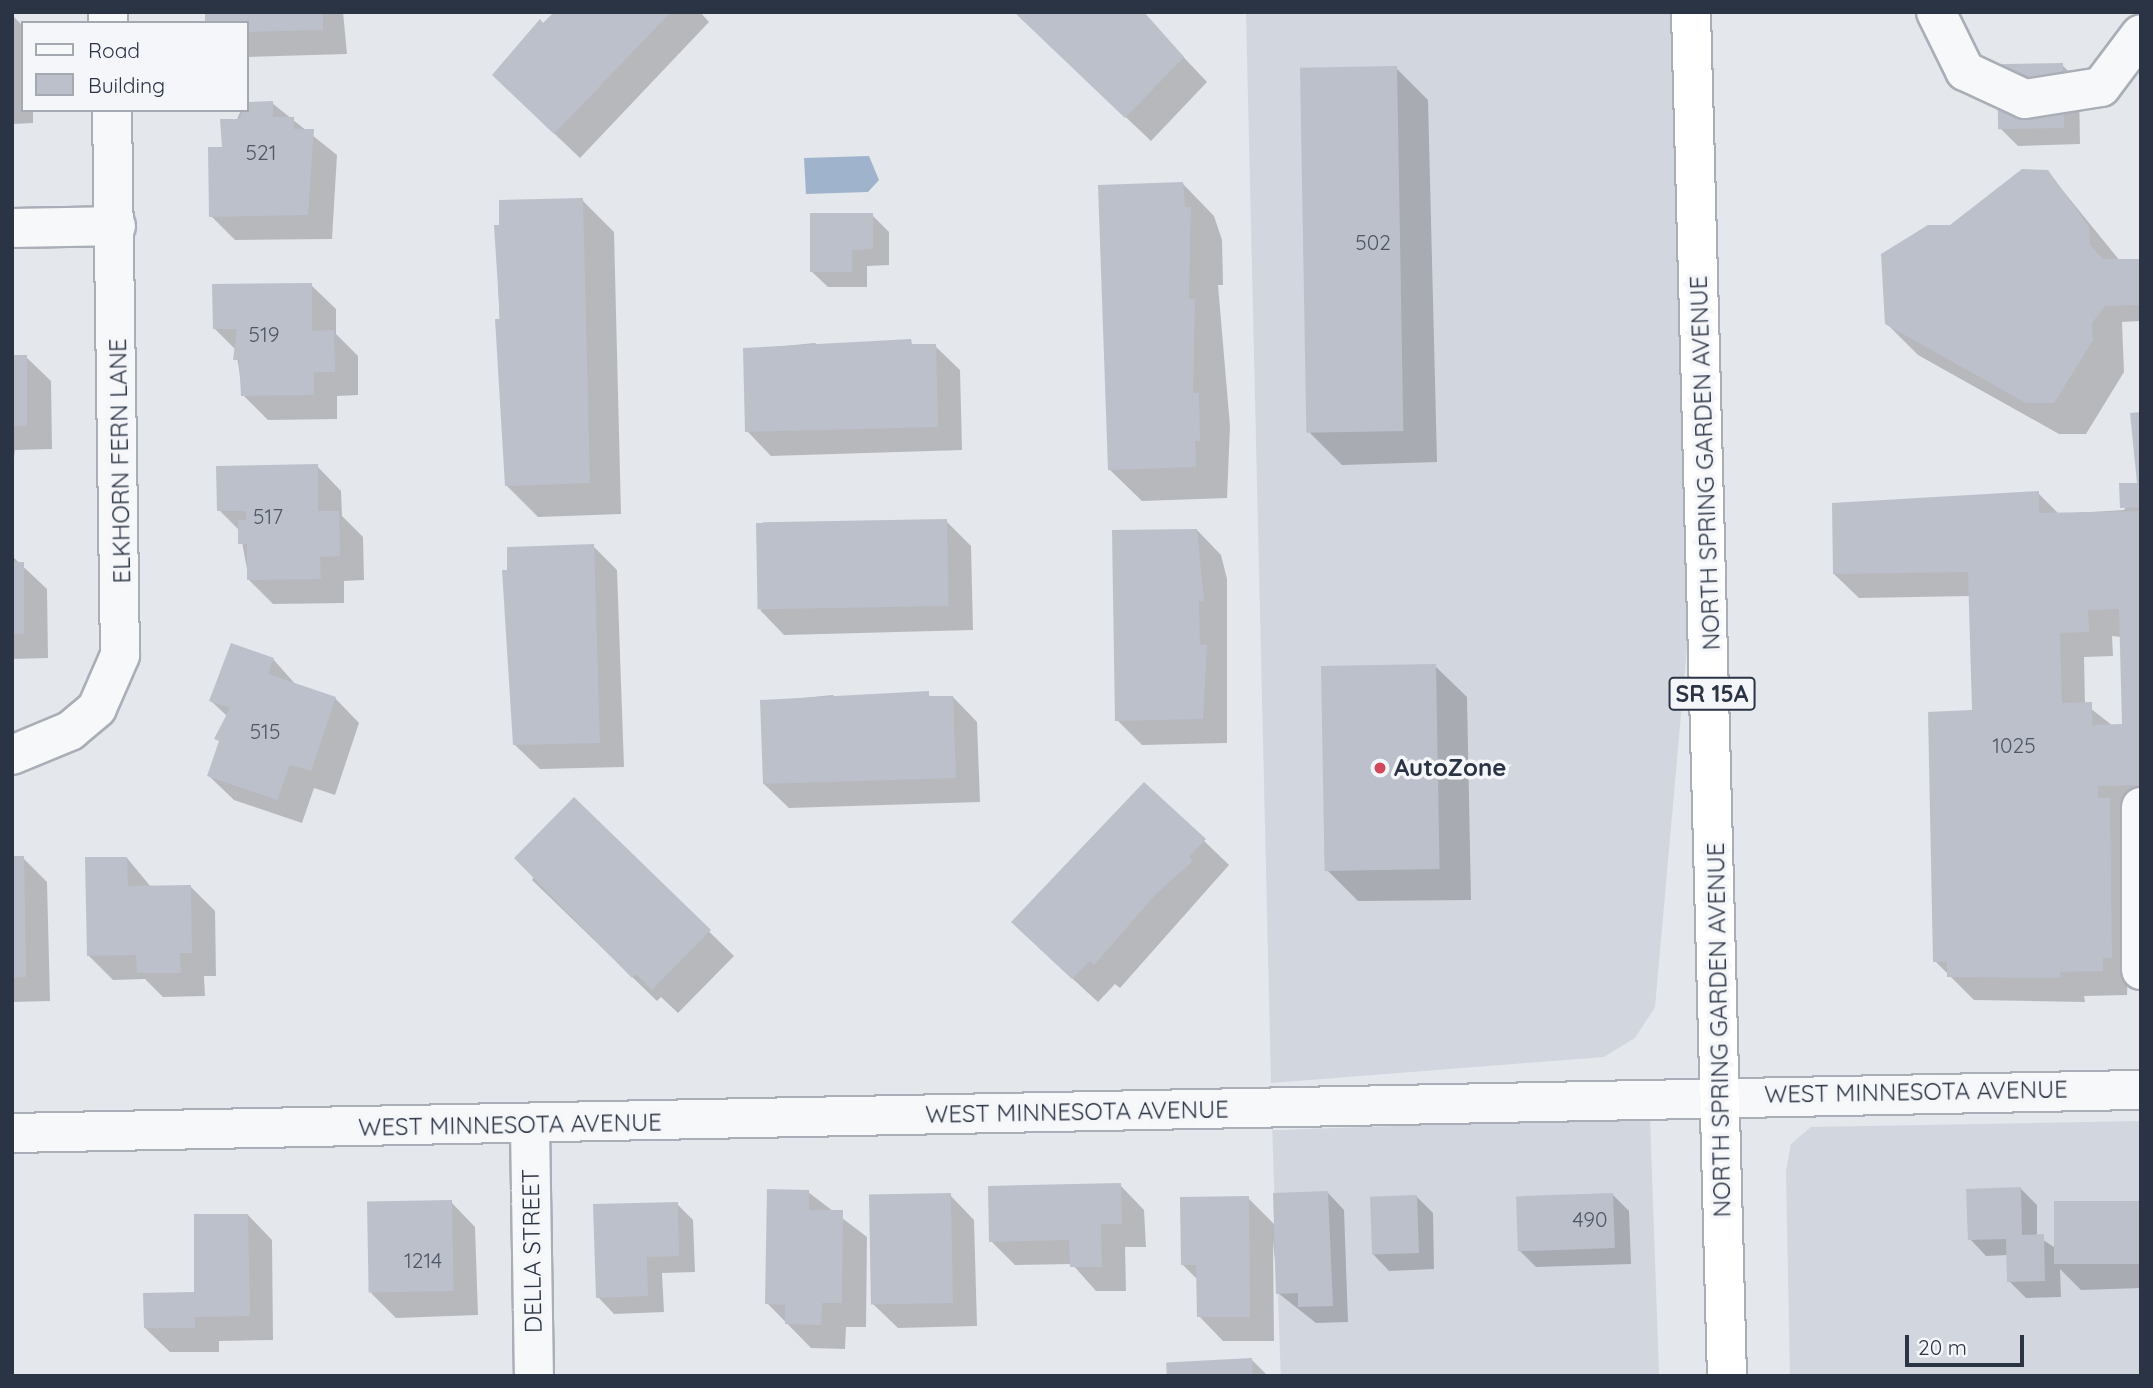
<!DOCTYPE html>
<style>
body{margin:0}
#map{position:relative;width:2153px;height:1388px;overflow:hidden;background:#e4e7ec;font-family:Quicksand,sans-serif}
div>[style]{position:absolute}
.built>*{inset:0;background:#d2d6de;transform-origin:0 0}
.water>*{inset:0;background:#9fb4cc}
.shadow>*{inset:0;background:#0003}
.building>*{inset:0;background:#bbc0ca;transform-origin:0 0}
.roads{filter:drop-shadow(2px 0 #a9aeb7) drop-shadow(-2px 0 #a9aeb7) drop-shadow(0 2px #a9aeb7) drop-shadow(0 -2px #a9aeb7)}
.minor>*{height:38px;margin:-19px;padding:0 19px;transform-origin:19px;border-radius:19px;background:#f7f8fa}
.highway>*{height:38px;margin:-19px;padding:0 19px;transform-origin:19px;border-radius:19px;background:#fff}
.dots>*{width:19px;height:19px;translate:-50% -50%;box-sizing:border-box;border:4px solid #f4f6f9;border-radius:50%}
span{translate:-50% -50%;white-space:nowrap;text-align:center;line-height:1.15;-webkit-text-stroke:7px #f4f6f9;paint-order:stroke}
.number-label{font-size:21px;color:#4f5766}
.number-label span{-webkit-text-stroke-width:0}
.shield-label span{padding:2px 5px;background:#f4f6f9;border:2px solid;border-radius:5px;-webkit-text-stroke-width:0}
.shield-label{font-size:23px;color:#2b3445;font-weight:700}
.street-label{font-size:24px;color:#2b3445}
.poi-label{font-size:24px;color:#2b3445;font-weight:700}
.left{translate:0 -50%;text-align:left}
.frame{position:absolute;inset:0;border:14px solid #2b3445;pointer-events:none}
.legend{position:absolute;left:21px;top:21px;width:228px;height:91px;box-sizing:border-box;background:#f4f6f9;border:2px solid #a4a8b1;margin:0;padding:9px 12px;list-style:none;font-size:21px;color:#2b3445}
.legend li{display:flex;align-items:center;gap:14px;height:35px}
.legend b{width:35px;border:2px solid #a4a8b1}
.scale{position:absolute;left:1905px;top:1335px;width:119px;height:32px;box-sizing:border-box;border:4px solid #2b3445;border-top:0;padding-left:9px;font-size:21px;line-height:24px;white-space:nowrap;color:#2b3445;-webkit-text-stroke:5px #f4f6f9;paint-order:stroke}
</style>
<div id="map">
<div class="built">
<div style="clip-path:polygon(1246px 12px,1671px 12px,1690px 613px,1655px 1007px,1635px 1038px,1604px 1057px,1271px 1083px)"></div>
<div style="left:1650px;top:1117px;width:259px;height:378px;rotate:88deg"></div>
<div style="clip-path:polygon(2141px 1121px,2141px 1376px,1790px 1376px,1786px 1171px,1791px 1144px,1811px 1127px)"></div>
</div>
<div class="water">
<div style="clip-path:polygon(869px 156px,879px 180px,868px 192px,806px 194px,804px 158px)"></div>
</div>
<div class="shadow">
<div style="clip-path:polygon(207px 12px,343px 12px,347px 54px,247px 57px,247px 23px)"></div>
<div style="clip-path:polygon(556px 12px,700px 12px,709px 22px,580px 158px,519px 100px,543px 25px)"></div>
<div style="clip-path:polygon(1015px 12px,1157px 29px,1207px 82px,1151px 141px)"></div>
<div style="clip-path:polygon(12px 15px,23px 26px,23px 110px,33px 110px,33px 123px,12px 124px)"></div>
<div style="clip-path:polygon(2062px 65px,2079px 81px,2080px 144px,2018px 146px,2001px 129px)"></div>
<div style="clip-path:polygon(1396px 68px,1428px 100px,1437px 462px,1342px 465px,1310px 433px)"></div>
<div style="clip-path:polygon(272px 103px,337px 155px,332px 239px,235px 240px,211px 216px,224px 149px,241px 110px)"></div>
<div style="clip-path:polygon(2047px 171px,2120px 261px,2141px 260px,2141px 321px,2122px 322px,2124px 372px,2086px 434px,2059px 434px,1918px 355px,1886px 323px,1950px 226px)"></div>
<div style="clip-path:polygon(1183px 184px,1214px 216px,1222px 240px,1223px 285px,1218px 285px,1230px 426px,1227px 498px,1142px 501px,1110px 470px)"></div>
<div style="clip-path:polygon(582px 200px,614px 232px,621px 514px,538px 517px,506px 485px,496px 227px)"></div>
<div style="clip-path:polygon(872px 215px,889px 232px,889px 265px,867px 266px,867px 287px,828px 287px,811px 271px)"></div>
<div style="clip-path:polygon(311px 285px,336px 309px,336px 334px,358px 356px,358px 395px,337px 396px,337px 419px,268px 420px,243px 395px,236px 350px,215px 329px)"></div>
<div style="clip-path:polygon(815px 343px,822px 349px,935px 346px,960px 370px,962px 450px,771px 456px,747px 431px,745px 350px)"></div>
<div style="clip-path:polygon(12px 357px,26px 357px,51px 381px,52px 449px,15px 450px,12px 471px)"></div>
<div style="clip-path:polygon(evenodd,2141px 414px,2141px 810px,2120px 810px,2134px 824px,2127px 995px,2084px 996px,2085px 1002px,1974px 1000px,1935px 961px,1974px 712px,1971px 596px,1859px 598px,1834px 574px,2038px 493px,2059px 514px,2124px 510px,2139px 485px,2141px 414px,2112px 636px,2121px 637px,2123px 726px,2113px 726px,2085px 704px,2084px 657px,2113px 656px,2112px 636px)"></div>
<div style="clip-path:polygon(317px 466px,341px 491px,342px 516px,363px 537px,364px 580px,344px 581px,344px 603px,273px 604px,249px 580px,240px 531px,219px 510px)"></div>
<div style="clip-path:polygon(946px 521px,971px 546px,973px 630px,784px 635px,760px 610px)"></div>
<div style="clip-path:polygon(1197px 530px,1221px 555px,1227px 579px,1227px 743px,1142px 745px,1117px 720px)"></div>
<div style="clip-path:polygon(593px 546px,617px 570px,624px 767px,540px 769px,515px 745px)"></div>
<div style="clip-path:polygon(12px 556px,47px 589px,48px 658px,12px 659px)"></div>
<div style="clip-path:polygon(273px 659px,297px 686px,335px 698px,359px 723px,335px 795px,314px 788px,302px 823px,234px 800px,209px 776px,228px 717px,211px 701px)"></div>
<div style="clip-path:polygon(1435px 666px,1467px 697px,1471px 900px,1358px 901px,1327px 870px)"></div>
<div style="clip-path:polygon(833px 695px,839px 701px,953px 697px,977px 722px,980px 802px,789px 808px,764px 784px,762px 702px)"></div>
<div style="clip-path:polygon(1145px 784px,1229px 865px,1120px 988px,1115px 984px,1098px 1002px,1038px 947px)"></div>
<div style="clip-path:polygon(574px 799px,734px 956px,678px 1013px,661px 997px,657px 1001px,532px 880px)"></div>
<div style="clip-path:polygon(12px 858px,23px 858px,47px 882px,50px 1001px,12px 1002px)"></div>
<div style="clip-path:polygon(127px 858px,151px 887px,191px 887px,215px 911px,216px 976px,204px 976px,205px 996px,163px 997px,145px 979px,113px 980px,88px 955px)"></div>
<div style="clip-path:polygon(1120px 1185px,1144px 1210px,1146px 1247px,1125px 1247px,1126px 1291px,1096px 1291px,1072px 1264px,1015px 1265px,991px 1241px)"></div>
<div style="clip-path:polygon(2020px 1188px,2037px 1205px,2037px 1236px,2057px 1249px,2141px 1203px,2141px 1288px,2081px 1290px,2060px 1269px,2061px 1297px,2026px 1298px,2009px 1281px,2008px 1255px,1986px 1256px,1970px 1239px)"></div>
<div style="clip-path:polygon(808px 1192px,867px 1237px,866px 1327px,846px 1327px,845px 1349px,811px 1348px,767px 1303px)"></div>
<div style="clip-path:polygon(1328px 1193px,1344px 1210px,1348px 1322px,1316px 1323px,1278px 1293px,1273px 1241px,1274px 1341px,1223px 1341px,1199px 1316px,1198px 1280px,1182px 1264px,1248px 1198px,1275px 1225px)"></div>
<div style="clip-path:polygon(1612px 1194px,1629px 1211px,1631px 1264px,1536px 1267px,1519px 1250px)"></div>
<div style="clip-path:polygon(950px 1195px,974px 1220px,977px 1326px,898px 1328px,873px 1304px)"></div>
<div style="clip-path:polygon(1416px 1196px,1433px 1213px,1434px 1269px,1389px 1271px,1373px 1254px)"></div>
<div style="clip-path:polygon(451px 1202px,475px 1227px,478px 1315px,396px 1318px,371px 1293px)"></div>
<div style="clip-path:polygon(677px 1204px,693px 1220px,695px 1272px,662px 1273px,664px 1312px,614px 1314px,598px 1297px)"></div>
<div style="clip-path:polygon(248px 1215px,272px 1240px,273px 1340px,219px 1341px,219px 1352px,170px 1352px,145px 1328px,196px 1294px)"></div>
<div style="clip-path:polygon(1251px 1359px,1268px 1376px,1168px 1376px)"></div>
</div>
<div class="building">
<div style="clip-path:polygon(205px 12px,323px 12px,323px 30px,247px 32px,247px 23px,205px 23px)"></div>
<div style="clip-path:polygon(554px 12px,671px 12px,554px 134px,492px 75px,540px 19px,543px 23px)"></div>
<div style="clip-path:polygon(1014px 12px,1144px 12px,1184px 57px,1125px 118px)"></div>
<div style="left:2063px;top:63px;width:65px;height:66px;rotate:89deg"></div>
<div style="left:1397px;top:66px;width:365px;height:97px;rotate:89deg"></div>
<div style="clip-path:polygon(273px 101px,273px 117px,294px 117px,294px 129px,314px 129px,308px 215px,209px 217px,208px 147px,222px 147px,220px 119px,239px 119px,247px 102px)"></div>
<div style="clip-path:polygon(2022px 169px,2048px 170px,2089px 227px,2090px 245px,2103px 259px,2141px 259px,2141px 305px,2105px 306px,2092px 323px,2093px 340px,2054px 403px,2026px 403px,1885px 324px,1881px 254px,1928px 225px,1950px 225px)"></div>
<div style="clip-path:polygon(1183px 182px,1185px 207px,1191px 207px,1189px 299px,1195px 299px,1193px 393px,1199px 393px,1200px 441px,1195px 441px,1196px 467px,1108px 470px,1098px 185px)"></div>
<div style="clip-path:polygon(583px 198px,590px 483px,505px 486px,495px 319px,500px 319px,494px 225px,499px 225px,499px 200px)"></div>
<div style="clip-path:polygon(810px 213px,873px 213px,873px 249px,852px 250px,852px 272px,810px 272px)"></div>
<div style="clip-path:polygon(312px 283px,312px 331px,334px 330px,335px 372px,314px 372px,314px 395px,241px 396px,239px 360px,233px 360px,237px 329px,213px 329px,212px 284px)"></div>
<div style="clip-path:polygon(911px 339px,912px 344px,936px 344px,938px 427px,745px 432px,743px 348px)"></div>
<div style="left:12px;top:355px;width:15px;height:71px"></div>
<div style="clip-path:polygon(2141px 412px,2141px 507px,2120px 508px,2119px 483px,2137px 483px,2130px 413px)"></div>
<div style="clip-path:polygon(318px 464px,318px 511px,339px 511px,340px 556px,320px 557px,321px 579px,247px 580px,247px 544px,238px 544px,238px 520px,246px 520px,246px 511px,217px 511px,216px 466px)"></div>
<div style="clip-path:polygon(evenodd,2039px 491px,2039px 513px,2141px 511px,2141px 785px,2098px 786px,2098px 798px,2110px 798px,2112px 958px,2103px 958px,2103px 971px,2060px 972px,2061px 978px,1947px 977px,1947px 962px,1933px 962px,1928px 712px,1972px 710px,1968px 572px,1833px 574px,1832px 503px,2039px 491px,2119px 609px,2122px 724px,2092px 725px,2092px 702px,2062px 703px,2060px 633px,2089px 632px,2088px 610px,2119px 609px)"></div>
<div style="left:947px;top:519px;width:87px;height:191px;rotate:89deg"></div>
<div style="clip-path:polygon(1197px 529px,1204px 601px,1199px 601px,1200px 645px,1207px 645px,1203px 719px,1115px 721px,1112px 530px)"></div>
<div style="clip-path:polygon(594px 544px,600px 743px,513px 745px,502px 570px,507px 570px,507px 547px)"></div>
<div style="left:24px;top:562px;width:72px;height:12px;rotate:90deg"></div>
<div style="clip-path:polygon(231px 643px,274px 658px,268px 674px,336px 697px,311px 771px,290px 765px,277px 800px,207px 776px,219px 741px,214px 739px,230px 708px,209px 701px)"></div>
<div style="left:1436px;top:664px;width:205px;height:115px;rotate:89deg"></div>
<div style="clip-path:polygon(929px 691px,929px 696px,953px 696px,956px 778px,763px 784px,760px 700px)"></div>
<div style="clip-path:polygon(1144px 782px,1206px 839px,1189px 857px,1193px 861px,1156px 894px,1094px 965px,1090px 961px,1072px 979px,1011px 922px)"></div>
<div style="clip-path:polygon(574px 797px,711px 930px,652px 990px,636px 974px,632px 978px,514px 858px)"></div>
<div style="clip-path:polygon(12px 856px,24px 856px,26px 977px,12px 978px)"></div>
<div style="clip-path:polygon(85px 857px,127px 857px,128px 886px,191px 885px,192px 953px,180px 953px,181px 973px,137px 973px,136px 955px,87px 956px)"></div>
<div style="clip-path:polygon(1121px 1183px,1122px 1224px,1101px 1224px,1102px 1267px,1070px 1267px,1069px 1240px,989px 1242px,988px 1186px)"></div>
<div style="clip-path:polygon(2021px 1187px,2022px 1235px,2044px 1234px,2045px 1281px,2007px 1282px,2006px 1239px,1968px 1240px,1966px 1189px)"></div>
<div style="clip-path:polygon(767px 1189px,809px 1190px,809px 1210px,843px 1210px,842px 1303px,822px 1303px,821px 1325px,785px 1324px,785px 1305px,765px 1304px)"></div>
<div style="clip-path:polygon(1328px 1191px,1333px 1306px,1298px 1307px,1298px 1293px,1276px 1294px,1273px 1193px)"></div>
<div style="left:951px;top:1193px;width:110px;height:82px;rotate:89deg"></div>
<div style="left:1613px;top:1193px;width:55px;height:97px;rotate:88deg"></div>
<div style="left:1417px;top:1195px;width:58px;height:47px;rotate:88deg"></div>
<div style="clip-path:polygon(1249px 1196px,1250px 1317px,1197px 1317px,1196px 1265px,1181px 1265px,1180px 1197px)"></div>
<div style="left:452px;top:1200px;width:91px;height:85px;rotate:89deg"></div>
<div style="left:2141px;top:1201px;width:63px;height:87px;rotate:90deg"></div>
<div style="clip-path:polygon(678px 1202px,679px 1256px,647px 1257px,648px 1296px,596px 1298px,593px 1204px)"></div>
<div style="clip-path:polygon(194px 1214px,248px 1214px,250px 1316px,195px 1317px,195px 1328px,144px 1328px,143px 1293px,194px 1292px)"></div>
<div style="left:1252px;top:1358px;width:18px;height:86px;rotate:87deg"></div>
</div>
<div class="roads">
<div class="minor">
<div style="left:108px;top:12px;width:11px;rotate:90deg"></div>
<div style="left:1936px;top:12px;width:66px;rotate:63.8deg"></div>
<div style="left:1965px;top:71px;width:66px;rotate:25deg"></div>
<div style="left:2025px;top:99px;width:77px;rotate:-9deg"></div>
<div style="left:2101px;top:87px;width:66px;rotate:-53deg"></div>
<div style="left:12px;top:228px;width:104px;rotate:-1.1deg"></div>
<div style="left:12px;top:755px;width:63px;rotate:-22.5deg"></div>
<div style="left:70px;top:731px;width:35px;rotate:-40deg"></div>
<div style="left:97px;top:708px;width:58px;rotate:-66.5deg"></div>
<div style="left:120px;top:655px;width:545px;rotate:-90.84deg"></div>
<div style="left:2141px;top:807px;width:163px;rotate:90deg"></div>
<div style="left:530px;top:1126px;width:250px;rotate:89.1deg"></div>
<div style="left:12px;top:1133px;width:2129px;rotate:-1.16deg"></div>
</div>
<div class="highway">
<div style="left:1691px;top:12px;width:1364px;rotate:88.49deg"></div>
</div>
</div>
<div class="dots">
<div style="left:1380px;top:768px;background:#d1495b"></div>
</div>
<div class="number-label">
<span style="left:261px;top:152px">521</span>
<span style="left:1373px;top:242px">502</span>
<span style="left:264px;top:334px">519</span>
<span style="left:268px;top:516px">517</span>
<span style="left:265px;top:731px">515</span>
<span style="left:2014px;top:745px">1025</span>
<span style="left:1590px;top:1219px">490</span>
<span style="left:423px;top:1260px">1214</span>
</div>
<div class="shield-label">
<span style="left:1712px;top:694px">SR 15A</span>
</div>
<div class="street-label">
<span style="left:120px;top:461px;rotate:-91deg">ELKHORN FERN LANE</span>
<span style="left:1705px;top:463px;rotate:-92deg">NORTH SPRING GARDEN AVENUE</span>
<span style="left:1719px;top:1030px;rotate:-91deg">NORTH SPRING GARDEN AVENUE</span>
<span style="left:1916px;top:1092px;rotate:-1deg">WEST MINNESOTA AVENUE</span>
<span style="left:1077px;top:1112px;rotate:-1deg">WEST MINNESOTA AVENUE</span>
<span style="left:510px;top:1125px;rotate:-1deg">WEST MINNESOTA AVENUE</span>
<span style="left:532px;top:1251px;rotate:-91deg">DELLA STREET</span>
</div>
<div class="poi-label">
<span class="left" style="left:1394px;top:768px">AutoZone</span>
</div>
<div class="frame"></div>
<ul class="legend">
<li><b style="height:9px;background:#f7f8fa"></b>Road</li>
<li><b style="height:19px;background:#bbc0ca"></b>Building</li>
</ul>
<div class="scale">20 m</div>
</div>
